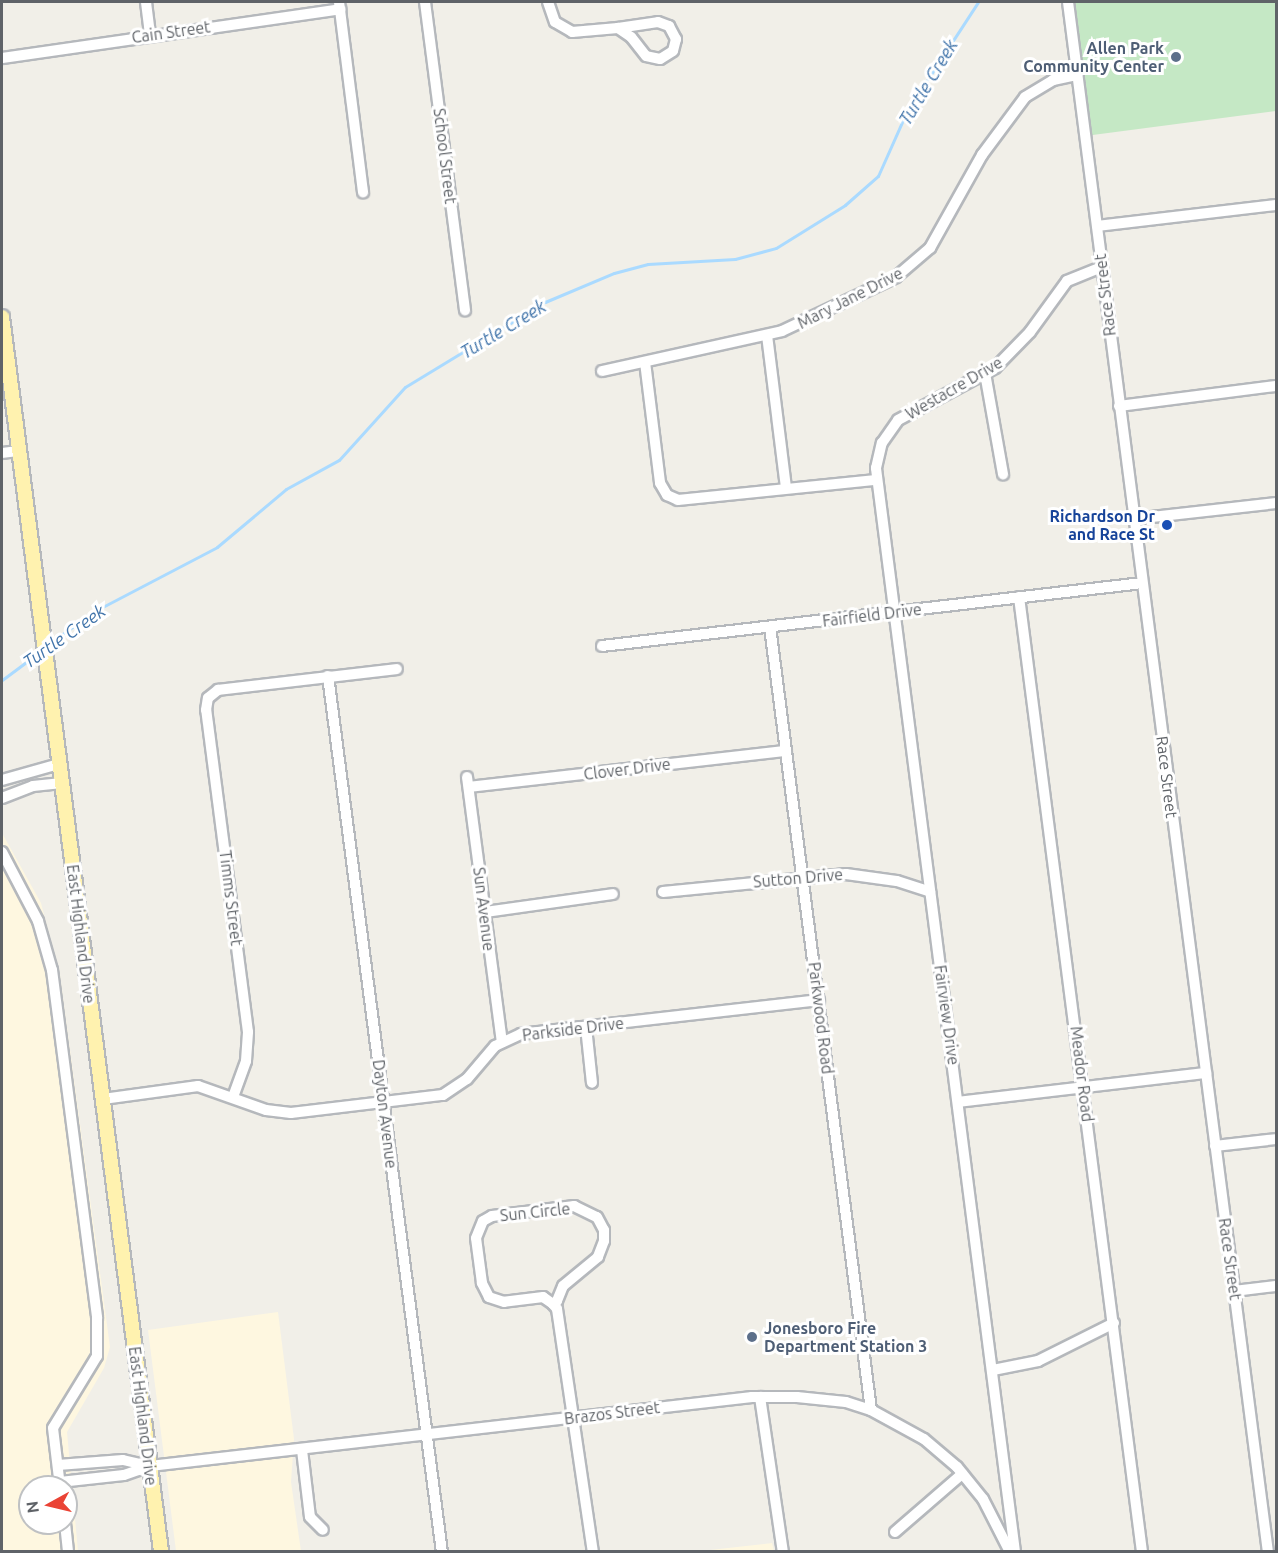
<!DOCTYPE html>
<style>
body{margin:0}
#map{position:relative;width:1278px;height:1553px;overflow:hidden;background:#f1efe8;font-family:Ubuntu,sans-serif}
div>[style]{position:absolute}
.commercial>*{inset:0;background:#fef7e0}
.green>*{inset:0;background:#c5e8c5}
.stream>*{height:3px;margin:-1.5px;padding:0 1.5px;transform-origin:1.5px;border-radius:1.5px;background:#aadaff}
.roads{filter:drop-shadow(2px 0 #b5b8bc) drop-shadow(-2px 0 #b5b8bc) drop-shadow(0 2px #b5b8bc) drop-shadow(0 -2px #b5b8bc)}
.minor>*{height:10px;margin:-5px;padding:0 5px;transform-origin:5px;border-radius:5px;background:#fff}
.major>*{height:14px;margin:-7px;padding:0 7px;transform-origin:7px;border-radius:7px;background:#fff2af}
.dots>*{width:16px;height:16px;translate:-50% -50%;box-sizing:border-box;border:3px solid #fff;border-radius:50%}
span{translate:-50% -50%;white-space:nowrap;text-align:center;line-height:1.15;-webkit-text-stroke:6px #fff;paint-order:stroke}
.street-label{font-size:16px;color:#5f6368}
.service-label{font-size:16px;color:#4e5e75;font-weight:700}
.right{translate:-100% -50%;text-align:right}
.left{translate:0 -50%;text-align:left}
.transit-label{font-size:16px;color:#164399;font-weight:700}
.water-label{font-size:18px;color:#4174aa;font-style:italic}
.frame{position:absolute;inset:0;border:3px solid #5f6368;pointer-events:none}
.north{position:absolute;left:18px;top:1475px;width:60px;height:60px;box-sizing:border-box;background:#fff;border:2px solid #bfc1c3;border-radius:50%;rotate:262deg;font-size:16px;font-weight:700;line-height:24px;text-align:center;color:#5f6368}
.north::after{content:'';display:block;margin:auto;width:21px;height:27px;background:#ea4335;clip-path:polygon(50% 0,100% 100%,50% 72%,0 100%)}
</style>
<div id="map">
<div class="commercial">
<div style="clip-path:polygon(evenodd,2px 833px,41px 903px,60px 975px,110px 1347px,104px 1368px,67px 1432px,78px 1551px,2px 1551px,2px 833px,30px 1487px,66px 1487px,66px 1523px,30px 1523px,30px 1487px)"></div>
<div style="clip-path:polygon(278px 1312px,294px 1439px,291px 1482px,301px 1551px,176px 1551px,148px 1330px)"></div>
<div style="clip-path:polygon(772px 1543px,774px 1551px,701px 1551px)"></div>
</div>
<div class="green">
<div style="clip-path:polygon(1068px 2px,1276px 2px,1276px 111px,1085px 136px)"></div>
</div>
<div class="stream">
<div style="left:48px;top:645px;width:54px;rotate:-36.7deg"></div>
<div style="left:91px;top:613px;width:142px;rotate:-27.6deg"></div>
<div style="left:217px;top:547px;width:90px;rotate:-40deg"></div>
<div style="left:286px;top:489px;width:60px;rotate:-28.7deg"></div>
<div style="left:339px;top:460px;width:98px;rotate:-47.9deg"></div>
<div style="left:405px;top:387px;width:164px;rotate:-31.3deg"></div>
<div style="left:545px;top:302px;width:75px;rotate:-22.8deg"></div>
<div style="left:614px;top:273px;width:35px;rotate:-15deg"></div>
<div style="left:648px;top:264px;width:87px;rotate:-3.3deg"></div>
<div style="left:735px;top:259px;width:42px;rotate:-15deg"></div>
<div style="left:776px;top:248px;width:81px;rotate:-31.9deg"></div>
<div style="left:845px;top:205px;width:44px;rotate:-41.3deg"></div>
<div style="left:878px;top:176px;width:71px;rotate:-66deg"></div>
<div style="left:907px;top:111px;width:130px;rotate:-56.9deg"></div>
<div style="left:2px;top:680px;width:49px;rotate:-36.6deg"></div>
</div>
<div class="roads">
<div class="minor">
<div style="left:146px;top:2px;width:33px;rotate:83deg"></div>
<div style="left:339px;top:2px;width:192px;rotate:82.8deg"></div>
<div style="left:425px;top:2px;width:311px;rotate:82.6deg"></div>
<div style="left:548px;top:2px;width:21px;rotate:71deg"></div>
<div style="left:555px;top:22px;width:20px;rotate:30deg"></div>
<div style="left:572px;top:32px;width:46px;rotate:-5deg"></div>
<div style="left:1068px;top:2px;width:1563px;rotate:82.65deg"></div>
<div style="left:658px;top:22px;width:12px;rotate:20deg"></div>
<div style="left:669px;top:26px;width:15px;rotate:62deg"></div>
<div style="left:676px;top:39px;width:12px;rotate:104deg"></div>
<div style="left:673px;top:51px;width:15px;rotate:148deg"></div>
<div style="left:660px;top:59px;width:14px;rotate:-168deg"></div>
<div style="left:646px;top:56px;width:24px;rotate:-128deg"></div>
<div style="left:631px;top:37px;width:16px;rotate:-145deg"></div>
<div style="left:618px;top:28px;width:40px;rotate:-8.5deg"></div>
<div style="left:2px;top:58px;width:342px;rotate:-8.2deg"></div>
<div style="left:1097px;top:226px;width:180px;rotate:-6.7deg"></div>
<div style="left:767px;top:335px;width:154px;rotate:82.9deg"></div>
<div style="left:645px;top:362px;width:122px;rotate:82.9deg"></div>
<div style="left:660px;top:483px;width:14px;rotate:60deg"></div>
<div style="left:667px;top:495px;width:12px;rotate:24deg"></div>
<div style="left:678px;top:500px;width:199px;rotate:-5.8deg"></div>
<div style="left:602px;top:371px;width:184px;rotate:-12.5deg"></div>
<div style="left:782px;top:331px;width:126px;rotate:-25.3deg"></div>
<div style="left:896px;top:277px;width:45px;rotate:-40.5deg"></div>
<div style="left:930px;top:248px;width:107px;rotate:-60.8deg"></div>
<div style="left:982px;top:155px;width:72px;rotate:-53.4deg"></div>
<div style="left:1025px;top:97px;width:33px;rotate:-31deg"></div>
<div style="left:1053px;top:80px;width:25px;rotate:-12deg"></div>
<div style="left:985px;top:373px;width:103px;rotate:79.9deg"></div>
<div style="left:1119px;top:406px;width:158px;rotate:-7.3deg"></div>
<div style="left:2px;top:453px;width:17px;rotate:-7deg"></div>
<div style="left:1134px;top:519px;width:143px;rotate:-6.4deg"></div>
<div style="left:1019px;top:597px;width:963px;rotate:82.66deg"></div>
<div style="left:770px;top:627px;width:789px;rotate:82.65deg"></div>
<div style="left:602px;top:646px;width:544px;rotate:-6.65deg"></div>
<div style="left:328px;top:676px;width:883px;rotate:82.59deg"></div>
<div style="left:467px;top:777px;width:267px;rotate:82.5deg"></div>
<div style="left:2px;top:780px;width:59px;rotate:-15.7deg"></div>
<div style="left:469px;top:787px;width:319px;rotate:-6.5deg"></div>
<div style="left:2px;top:798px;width:33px;rotate:-21deg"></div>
<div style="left:33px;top:786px;width:29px;rotate:-6deg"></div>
<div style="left:2px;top:852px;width:78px;rotate:62.4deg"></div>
<div style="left:38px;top:921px;width:51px;rotate:74.1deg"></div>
<div style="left:52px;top:970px;width:351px;rotate:82.6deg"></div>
<div style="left:97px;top:1318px;width:38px;rotate:90deg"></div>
<div style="left:97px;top:1356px;width:84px;rotate:121.4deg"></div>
<div style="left:53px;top:1428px;width:59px;rotate:83.2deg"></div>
<div style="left:663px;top:892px;width:184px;rotate:-5.6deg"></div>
<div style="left:846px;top:874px;width:51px;rotate:7.8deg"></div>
<div style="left:897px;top:881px;width:35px;rotate:18deg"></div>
<div style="left:485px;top:912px;width:129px;rotate:-8deg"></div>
<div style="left:586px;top:1027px;width:56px;rotate:83.9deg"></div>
<div style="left:233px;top:1097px;width:38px;rotate:-70deg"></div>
<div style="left:246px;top:1061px;width:29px;rotate:-86deg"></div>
<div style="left:248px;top:1032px;width:325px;rotate:-97.4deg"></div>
<div style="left:206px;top:710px;width:12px;rotate:-81deg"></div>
<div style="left:208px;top:698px;width:13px;rotate:-39deg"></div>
<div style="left:218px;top:690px;width:180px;rotate:-6.7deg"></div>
<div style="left:103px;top:1099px;width:96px;rotate:-7.8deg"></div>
<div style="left:198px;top:1086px;width:72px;rotate:19.4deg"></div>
<div style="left:266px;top:1110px;width:25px;rotate:7deg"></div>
<div style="left:291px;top:1113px;width:153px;rotate:-6.8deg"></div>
<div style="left:443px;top:1095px;width:29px;rotate:-34deg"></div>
<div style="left:467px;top:1079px;width:43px;rotate:-49.7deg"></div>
<div style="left:495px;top:1046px;width:29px;rotate:-25deg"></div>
<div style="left:521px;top:1034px;width:300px;rotate:-6.5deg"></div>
<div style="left:958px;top:1102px;width:250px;rotate:-6.7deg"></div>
<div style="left:1215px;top:1146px;width:61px;rotate:-6.5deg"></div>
<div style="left:574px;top:1206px;width:25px;rotate:26deg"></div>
<div style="left:597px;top:1217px;width:15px;rotate:62deg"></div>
<div style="left:604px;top:1230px;width:11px;rotate:90deg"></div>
<div style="left:604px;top:1241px;width:17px;rotate:111deg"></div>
<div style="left:598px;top:1257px;width:45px;rotate:140.4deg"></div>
<div style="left:563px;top:1286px;width:16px;rotate:112deg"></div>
<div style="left:557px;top:1301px;width:5px;rotate:143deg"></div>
<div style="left:553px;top:1304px;width:12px;rotate:-145deg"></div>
<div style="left:543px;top:1297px;width:39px;rotate:173deg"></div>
<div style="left:504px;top:1302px;width:16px;rotate:-162deg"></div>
<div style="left:489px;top:1297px;width:16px;rotate:-117deg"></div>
<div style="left:482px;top:1283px;width:45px;rotate:-97.6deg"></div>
<div style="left:476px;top:1238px;width:18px;rotate:-68deg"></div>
<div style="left:483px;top:1221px;width:10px;rotate:-29deg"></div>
<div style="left:492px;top:1216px;width:83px;rotate:-7deg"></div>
<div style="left:1234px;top:1291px;width:42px;rotate:-6.8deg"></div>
<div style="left:553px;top:1304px;width:6px;rotate:51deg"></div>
<div style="left:557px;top:1309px;width:246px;rotate:81.6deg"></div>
<div style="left:993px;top:1370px;width:46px;rotate:-11.3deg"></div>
<div style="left:1038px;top:1361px;width:85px;rotate:-26.6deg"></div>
<div style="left:760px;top:1397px;width:157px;rotate:81.6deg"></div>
<div style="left:302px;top:1450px;width:67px;rotate:83.2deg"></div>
<div style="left:310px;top:1517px;width:18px;rotate:45deg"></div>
<div style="left:58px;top:1465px;width:65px;rotate:-4.4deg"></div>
<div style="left:123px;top:1460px;width:27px;rotate:13deg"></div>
<div style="left:60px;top:1482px;width:64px;rotate:-6.2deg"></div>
<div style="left:124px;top:1475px;width:28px;rotate:-19deg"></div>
<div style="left:150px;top:1466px;width:606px;rotate:-6.54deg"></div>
<div style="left:752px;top:1397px;width:45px"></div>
<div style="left:797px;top:1397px;width:49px;rotate:5.8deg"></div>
<div style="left:846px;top:1402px;width:26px;rotate:18deg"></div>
<div style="left:871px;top:1410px;width:60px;rotate:28.7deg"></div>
<div style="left:924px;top:1439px;width:43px;rotate:40.3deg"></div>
<div style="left:957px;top:1467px;width:41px;rotate:50.9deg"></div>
<div style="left:983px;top:1499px;width:59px;rotate:63deg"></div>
<div style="left:65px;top:1523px;width:29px;rotate:84deg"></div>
<div style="left:895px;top:1532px;width:89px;rotate:-40.9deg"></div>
<div style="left:1015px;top:1552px;width:1093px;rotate:-97.31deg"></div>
<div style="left:876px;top:468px;width:26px;rotate:-77deg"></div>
<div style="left:882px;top:443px;width:28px;rotate:-55deg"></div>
<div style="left:898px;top:420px;width:110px;rotate:-28.2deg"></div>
<div style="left:995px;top:368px;width:50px;rotate:-45.8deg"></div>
<div style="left:1030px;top:332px;width:63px;rotate:-54deg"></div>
<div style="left:1067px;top:281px;width:37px;rotate:-22deg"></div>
</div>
<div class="major">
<div style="left:2px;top:317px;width:1245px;rotate:82.66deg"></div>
</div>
</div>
<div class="dots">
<div style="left:1176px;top:57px;background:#5c6f8a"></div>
<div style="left:1167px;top:525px;background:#1a4fb4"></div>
<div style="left:752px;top:1337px;background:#5c6f8a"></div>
</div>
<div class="street-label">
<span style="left:171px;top:32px;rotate:-8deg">Cain Street</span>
<span style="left:445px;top:156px;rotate:83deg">School Street</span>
<span style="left:1105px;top:295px;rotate:-97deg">Race Street</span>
<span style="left:850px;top:298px;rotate:-27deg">Mary Jane Drive</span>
<span style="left:954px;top:388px;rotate:-30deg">Westacre Drive</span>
<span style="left:872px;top:615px;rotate:-7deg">Fairfield Drive</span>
<span style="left:627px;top:769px;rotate:-7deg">Clover Drive</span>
<span style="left:1167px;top:777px;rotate:83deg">Race Street</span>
<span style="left:798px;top:878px;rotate:-5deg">Sutton Drive</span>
<span style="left:231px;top:898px;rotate:83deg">Timms Street</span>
<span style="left:484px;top:909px;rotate:83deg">Sun Avenue</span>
<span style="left:81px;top:934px;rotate:83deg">East Highland Drive</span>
<span style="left:947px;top:1015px;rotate:82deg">Fairview Drive</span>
<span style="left:821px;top:1018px;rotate:83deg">Parkwood Road</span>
<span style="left:573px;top:1029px;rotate:-7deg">Parkside Drive</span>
<span style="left:1082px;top:1074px;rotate:83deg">Meador Road</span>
<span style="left:385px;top:1114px;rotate:83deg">Dayton Avenue</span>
<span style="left:535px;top:1212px;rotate:-6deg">Sun Circle</span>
<span style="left:1230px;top:1259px;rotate:82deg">Race Street</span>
<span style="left:612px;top:1413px;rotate:-7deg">Brazos Street</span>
<span style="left:143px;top:1416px;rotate:83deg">East Highland Drive</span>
</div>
<div class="service-label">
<span class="right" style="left:1164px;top:57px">Allen Park<br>Community Center</span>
<span class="left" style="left:764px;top:1337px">Jonesboro Fire<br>Department Station 3</span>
</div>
<div class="transit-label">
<span class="right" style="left:1155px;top:525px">Richardson Dr<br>and Race St</span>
</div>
<div class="water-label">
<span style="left:928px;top:82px;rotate:-59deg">Turtle Creek</span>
<span style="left:503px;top:329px;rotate:-31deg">Turtle Creek</span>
<span style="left:64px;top:636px;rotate:-35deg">Turtle Creek</span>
</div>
<div class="frame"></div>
<div class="north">N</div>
</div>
